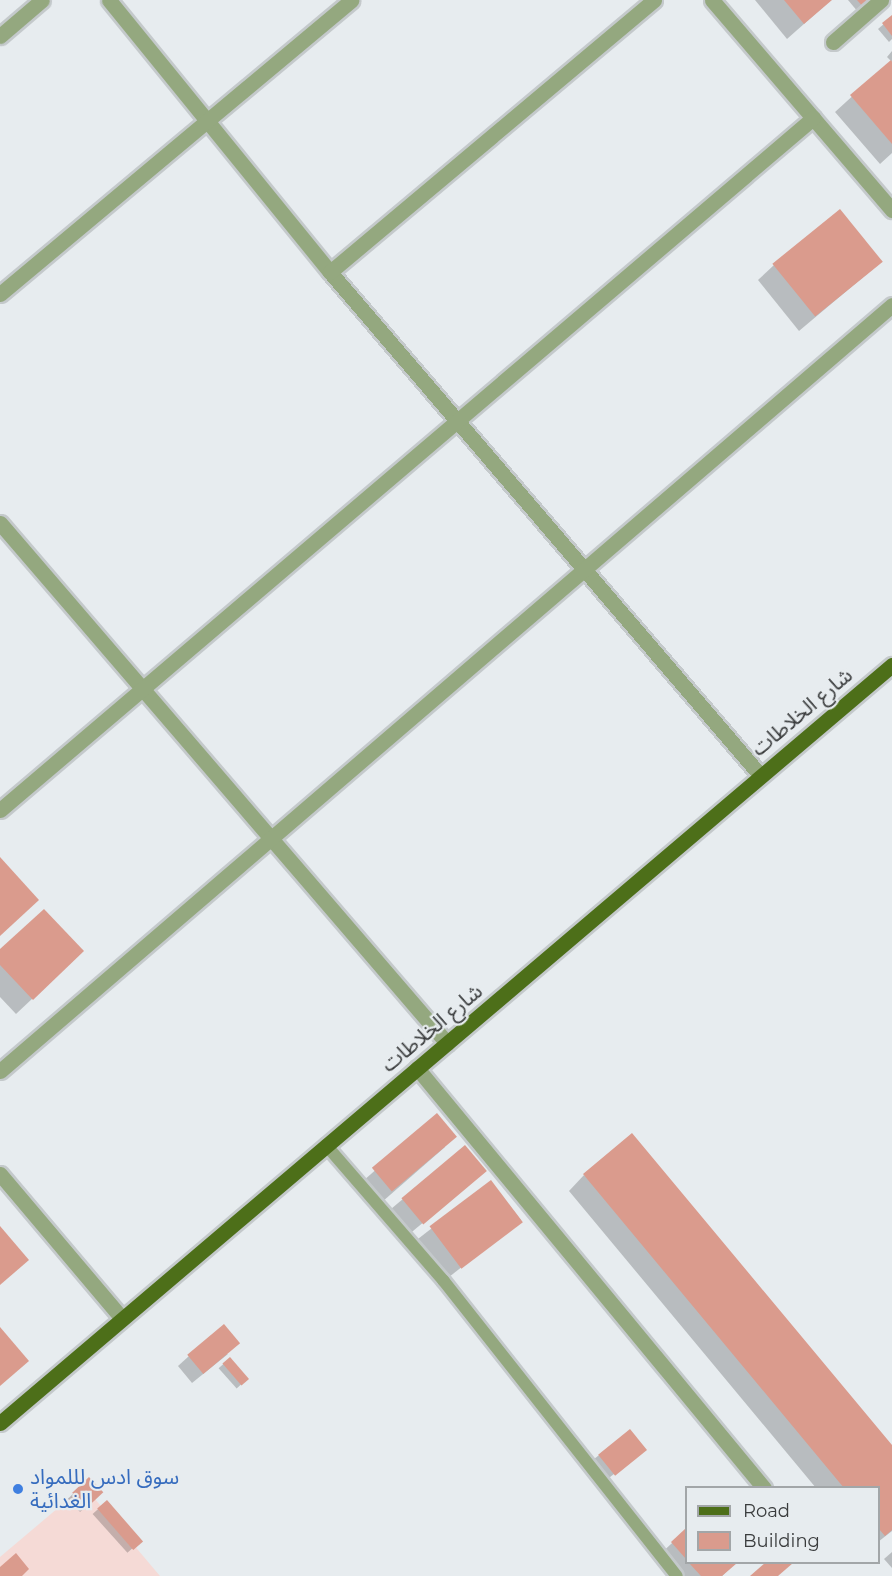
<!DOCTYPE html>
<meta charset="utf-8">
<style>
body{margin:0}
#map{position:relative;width:892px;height:1576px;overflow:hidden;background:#e7ecef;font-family:Montserrat,"Noto Sans Arabic",sans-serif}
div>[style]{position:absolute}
.industrial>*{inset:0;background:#f5dad6}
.shadow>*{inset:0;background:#0003;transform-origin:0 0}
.building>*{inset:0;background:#da9b8d;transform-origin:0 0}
.roads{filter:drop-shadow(2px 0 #c4c9cb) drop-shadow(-2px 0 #c4c9cb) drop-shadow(0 2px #c4c9cb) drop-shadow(0 -2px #c4c9cb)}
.service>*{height:12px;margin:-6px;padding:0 6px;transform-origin:6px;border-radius:6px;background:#94a87f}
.minor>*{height:15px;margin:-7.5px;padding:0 7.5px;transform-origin:7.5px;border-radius:7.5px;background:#94a87f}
.primary>*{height:15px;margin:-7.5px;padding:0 7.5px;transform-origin:7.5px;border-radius:7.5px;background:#4d6f19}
.dots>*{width:16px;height:16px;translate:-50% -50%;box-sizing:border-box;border:3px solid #e7ecef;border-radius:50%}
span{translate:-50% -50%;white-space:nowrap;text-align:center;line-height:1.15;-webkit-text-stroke:4.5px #e7ecef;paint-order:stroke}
.street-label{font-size:21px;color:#3a3c3d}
.shop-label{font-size:21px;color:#366cbe}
.left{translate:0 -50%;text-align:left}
.legend{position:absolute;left:685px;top:1486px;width:195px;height:78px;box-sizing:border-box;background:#e7ecef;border:2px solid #a2a6a8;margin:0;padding:8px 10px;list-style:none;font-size:18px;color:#3a3c3d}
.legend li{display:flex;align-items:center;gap:12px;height:30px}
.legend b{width:30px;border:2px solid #a2a6a8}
</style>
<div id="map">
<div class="industrial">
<div style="clip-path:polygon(84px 1486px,160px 1576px,0 1576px,0 1557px)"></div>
</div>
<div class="shadow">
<div style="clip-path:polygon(755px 0,831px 0,787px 39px)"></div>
<div style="clip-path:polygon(848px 0,871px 0,858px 12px)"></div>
<div style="clip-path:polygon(892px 17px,892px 39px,889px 42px,878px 29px)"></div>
<div style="clip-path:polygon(892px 51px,892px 153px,880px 164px,835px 112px,891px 61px,887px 57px)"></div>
<div style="clip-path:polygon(881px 262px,799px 331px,758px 280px,774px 265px)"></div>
<div style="clip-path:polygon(0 951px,66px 967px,16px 1014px,0 997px)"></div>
<div style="clip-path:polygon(437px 1116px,445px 1147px,382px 1202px,363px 1181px)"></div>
<div style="left:465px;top:1147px;width:31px;height:97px;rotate:50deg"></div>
<div style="clip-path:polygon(584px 1175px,892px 1447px,892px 1531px,878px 1542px,878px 1488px,816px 1488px,569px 1191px)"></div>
<div style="left:491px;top:1182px;width:49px;height:98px;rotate:52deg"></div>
<div style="clip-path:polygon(228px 1354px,192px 1383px,178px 1366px,189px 1356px)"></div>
<div style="left:229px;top:1359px;width:27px;height:14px;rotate:48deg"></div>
<div style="left:630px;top:1431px;width:24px;height:55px;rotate:52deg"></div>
<div style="left:89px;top:1479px;width:18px;height:29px;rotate:47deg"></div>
<div style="left:106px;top:1502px;width:52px;height:18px;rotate:48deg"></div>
<div style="clip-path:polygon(686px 1530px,686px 1562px,737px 1562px,722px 1576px,672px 1576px,656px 1558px)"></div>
<div style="clip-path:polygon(892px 1552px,892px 1568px,884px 1559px)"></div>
</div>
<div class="building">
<div style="clip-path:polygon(784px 0,832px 0,804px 24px)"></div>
<div style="clip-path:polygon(857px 0,873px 0,864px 8px)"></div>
<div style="clip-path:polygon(892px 15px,892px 36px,882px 23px)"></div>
<div style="clip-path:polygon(891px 60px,892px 62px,892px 144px,850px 95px)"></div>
<div style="left:840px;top:209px;width:68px;height:87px;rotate:51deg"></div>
<div style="clip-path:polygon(0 857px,39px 900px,0 936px)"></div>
<div style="clip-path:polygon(44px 909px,84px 951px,33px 1000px,0 965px,0 949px)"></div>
<div style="left:437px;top:1113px;width:31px;height:85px;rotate:50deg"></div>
<div style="clip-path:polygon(632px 1133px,892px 1445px,892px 1530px,885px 1536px,879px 1529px,879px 1488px,844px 1488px,583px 1174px)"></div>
<div style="left:465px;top:1145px;width:34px;height:83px;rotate:50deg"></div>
<div style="left:491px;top:1180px;width:53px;height:77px;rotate:53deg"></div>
<div style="clip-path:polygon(0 1226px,29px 1260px,0 1285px)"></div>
<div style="left:224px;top:1324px;width:25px;height:48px;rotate:50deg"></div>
<div style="clip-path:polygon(0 1327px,29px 1361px,0 1386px)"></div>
<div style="left:230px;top:1357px;width:29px;height:10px;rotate:49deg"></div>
<div style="left:630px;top:1429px;width:27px;height:41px;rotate:51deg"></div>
<div style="left:89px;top:1477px;width:21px;height:23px;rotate:47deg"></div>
<div style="left:107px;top:1500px;width:55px;height:13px;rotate:49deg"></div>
<div style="clip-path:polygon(686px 1528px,686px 1559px,671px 1542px)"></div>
<div style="clip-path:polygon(16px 1553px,29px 1569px,22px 1576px,0 1576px,0 1567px)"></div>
<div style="clip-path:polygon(689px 1563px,737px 1563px,722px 1576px,701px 1576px)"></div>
<div style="clip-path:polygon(765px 1563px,793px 1563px,778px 1576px,750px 1576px)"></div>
</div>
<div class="roads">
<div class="service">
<div style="left:326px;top:1145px;width:179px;rotate:49.1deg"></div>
<div style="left:443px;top:1280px;width:377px;rotate:51.7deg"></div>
</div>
<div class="minor">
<div style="left:109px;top:0;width:350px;rotate:50.9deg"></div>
<div style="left:330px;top:272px;width:662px;rotate:49.47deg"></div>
<div style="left:712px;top:0;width:277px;rotate:49.4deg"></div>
<div style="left:0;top:36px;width:55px;rotate:-40.6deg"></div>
<div style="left:833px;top:42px;width:64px;rotate:-41.2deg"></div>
<div style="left:330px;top:272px;width:423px;rotate:-40deg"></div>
<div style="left:0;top:294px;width:458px;rotate:-39.9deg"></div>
<div style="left:0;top:523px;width:686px;rotate:49.32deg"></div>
<div style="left:0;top:810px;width:1068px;rotate:-40.4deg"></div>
<div style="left:417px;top:1068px;width:545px;rotate:50.44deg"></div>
<div style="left:0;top:1071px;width:1176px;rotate:-40.65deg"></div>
<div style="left:0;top:1174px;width:187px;rotate:49.8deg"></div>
</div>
<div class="primary">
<div style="left:0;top:1423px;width:1171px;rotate:-40.36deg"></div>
</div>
</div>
<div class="dots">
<div style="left:18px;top:1489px;background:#3f7fe0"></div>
</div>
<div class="street-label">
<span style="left:802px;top:712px;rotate:-40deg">شارع الخلاطات</span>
<span style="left:432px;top:1028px;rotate:-40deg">شارع الخلاطات</span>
</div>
<div class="shop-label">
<span class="left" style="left:30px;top:1489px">سوق ادس لللمواد<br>الغدائية</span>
</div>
<ul class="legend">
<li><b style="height:8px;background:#4d6f19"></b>Road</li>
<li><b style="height:16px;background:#da9b8d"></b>Building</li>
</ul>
</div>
